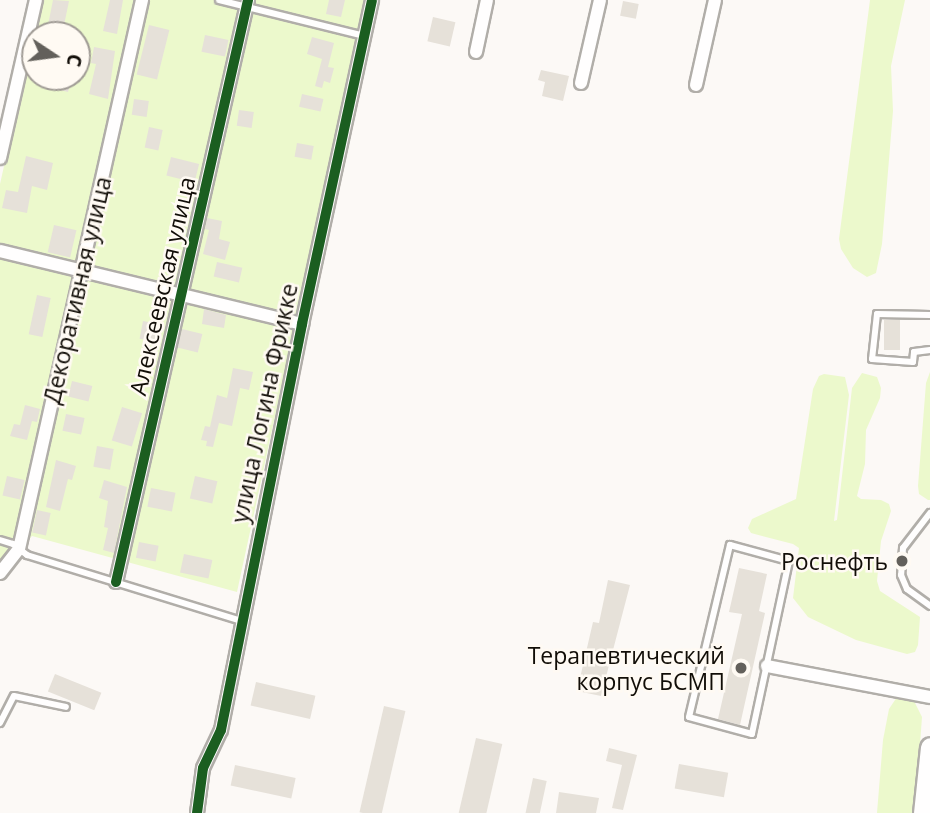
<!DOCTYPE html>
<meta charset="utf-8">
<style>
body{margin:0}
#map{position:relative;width:930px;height:813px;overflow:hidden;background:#fcf9f6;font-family:"Open Sans",sans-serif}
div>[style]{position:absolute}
.green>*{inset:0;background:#ecf9cc}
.building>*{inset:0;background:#e6e1d9;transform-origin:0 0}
.roads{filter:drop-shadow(2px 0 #b1aea9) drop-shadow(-2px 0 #b1aea9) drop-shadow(0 2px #b1aea9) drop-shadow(0 -2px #b1aea9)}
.service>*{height:6px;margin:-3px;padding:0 3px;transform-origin:3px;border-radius:3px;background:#fffefe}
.minor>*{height:12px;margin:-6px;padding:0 6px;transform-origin:6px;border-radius:6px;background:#fffefe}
.primary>*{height:19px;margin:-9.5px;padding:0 9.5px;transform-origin:9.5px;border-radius:9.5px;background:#fffefe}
.cycleway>*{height:10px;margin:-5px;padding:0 5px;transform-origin:5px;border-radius:5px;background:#1b5e20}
.dots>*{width:19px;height:19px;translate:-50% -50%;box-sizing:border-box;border:4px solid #fffaf3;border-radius:50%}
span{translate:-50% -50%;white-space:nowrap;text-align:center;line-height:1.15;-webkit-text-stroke:5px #fffaf3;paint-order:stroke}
.street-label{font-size:23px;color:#110d07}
.poi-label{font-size:23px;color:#110d07}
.right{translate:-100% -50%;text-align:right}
.north{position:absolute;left:21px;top:21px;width:70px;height:70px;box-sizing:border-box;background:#fffaf3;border:2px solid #a09b95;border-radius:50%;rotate:103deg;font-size:19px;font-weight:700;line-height:28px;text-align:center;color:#110d07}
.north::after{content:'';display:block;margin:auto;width:24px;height:32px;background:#63605b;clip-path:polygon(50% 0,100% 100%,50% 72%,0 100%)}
</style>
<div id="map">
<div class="green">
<div style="clip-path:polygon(evenodd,41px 0,365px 0,237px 592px,32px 536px,0 574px,0 184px,41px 0,35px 35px,77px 35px,77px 77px,35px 77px,35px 35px)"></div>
<div style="clip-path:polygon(870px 0,905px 0,891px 66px,893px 111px,882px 244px,876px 273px,867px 277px,853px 268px,841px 249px,839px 239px)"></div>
<div style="clip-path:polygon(930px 372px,930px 500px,928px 500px,919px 494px,918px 486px,926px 383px)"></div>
<div style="clip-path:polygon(862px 373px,877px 377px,881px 388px,880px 398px,866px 430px,865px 464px,857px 496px,861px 499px,881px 500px,889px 504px,891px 511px,881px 541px,877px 581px,880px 591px,920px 617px,918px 645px,915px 652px,907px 654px,856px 640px,808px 617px,793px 598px,799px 548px,793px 544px,751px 533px,748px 528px,752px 519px,796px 499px,813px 389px,819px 376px,824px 374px,845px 377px,849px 395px,834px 521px,837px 520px,852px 388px)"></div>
<div style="clip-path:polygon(897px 697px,914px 701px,922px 717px,915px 813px,877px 813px,883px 740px,889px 709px)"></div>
</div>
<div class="building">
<div style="clip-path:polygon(53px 0,69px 1px,62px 35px,46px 35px)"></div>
<div style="clip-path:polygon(110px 0,123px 0,117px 34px,103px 31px)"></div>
<div style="clip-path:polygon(329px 0,345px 0,341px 17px,326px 14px)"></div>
<div style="left:623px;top:1px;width:16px;height:15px;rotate:11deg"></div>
<div style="left:433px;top:17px;width:23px;height:25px;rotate:13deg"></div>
<div style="left:149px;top:25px;width:21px;height:51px;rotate:14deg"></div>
<div style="left:205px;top:35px;width:24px;height:17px;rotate:12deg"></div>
<div style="clip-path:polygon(312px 37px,334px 43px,328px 67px,334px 68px,330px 83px,324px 81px,322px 88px,315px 86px,322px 59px,307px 54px)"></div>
<div style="clip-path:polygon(94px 47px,115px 51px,108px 99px,89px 94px,96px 64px,91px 63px)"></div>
<div style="clip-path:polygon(541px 70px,569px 76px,563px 101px,542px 96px,545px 82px,538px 80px)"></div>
<div style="clip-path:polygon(51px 77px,72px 77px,68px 92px,48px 87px)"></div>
<div style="left:302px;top:94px;width:22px;height:13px;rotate:13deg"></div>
<div style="left:134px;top:99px;width:15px;height:16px;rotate:8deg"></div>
<div style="left:239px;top:110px;width:15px;height:16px;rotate:8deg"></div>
<div style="left:149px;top:127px;width:14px;height:21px;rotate:12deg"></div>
<div style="left:297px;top:143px;width:17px;height:14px;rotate:10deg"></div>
<div style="clip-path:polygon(26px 156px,53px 163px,47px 190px,32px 186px,27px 213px,2px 208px,6px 190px,18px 192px)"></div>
<div style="left:171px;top:157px;width:29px;height:19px;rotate:14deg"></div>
<div style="clip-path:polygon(207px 218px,222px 221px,219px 239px,230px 242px,225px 260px,203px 254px,209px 230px,205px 229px)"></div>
<div style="left:54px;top:225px;width:23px;height:28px;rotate:13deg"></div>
<div style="left:217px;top:262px;width:26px;height:15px;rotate:13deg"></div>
<div style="left:37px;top:295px;width:14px;height:40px;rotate:12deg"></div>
<div style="clip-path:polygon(204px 309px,226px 315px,224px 328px,202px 324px)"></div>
<div style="left:884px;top:320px;width:16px;height:30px"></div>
<div style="left:143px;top:321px;width:15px;height:18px;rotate:11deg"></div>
<div style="left:182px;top:329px;width:21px;height:19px;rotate:14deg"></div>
<div style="clip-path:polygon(233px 368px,253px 372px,249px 390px,240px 388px,232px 426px,219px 423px,213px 447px,206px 446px,207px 441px,201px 440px,205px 426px,210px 427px,217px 395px,227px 398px)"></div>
<div style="left:72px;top:381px;width:21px;height:16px;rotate:14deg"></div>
<div style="clip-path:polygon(25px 405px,40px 409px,37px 422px,32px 421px,27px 440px,10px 436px,14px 424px,20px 425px)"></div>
<div style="left:122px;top:407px;width:21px;height:35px;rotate:17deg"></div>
<div style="left:66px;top:414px;width:19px;height:17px;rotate:12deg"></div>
<div style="left:97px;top:446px;width:17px;height:21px;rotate:10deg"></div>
<div style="clip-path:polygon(56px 460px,76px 466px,72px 480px,68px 479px,60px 511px,46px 507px)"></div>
<div style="left:7px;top:476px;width:18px;height:20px;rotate:13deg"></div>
<div style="left:195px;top:476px;width:23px;height:23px;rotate:13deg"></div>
<div style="clip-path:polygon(104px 480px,127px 487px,114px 553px,103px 550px,108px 528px,104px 527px,108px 501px,99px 498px)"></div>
<div style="left:151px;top:488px;width:25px;height:19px;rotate:11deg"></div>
<div style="left:37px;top:510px;width:14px;height:23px;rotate:12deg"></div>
<div style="left:139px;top:542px;width:20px;height:16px;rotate:11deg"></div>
<div style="left:184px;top:554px;width:29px;height:19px;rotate:12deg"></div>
<div style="clip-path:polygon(739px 568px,767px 574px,759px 611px,765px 613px,740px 725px,718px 719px,742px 614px,729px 612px)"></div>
<div style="clip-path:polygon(608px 580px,630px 585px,601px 696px,577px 691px,593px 622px,599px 623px)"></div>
<div style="left:55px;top:674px;width:50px;height:19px;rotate:22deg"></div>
<div style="left:256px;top:682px;width:61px;height:24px;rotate:13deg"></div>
<div style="left:384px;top:706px;width:22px;height:109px;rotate:13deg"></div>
<div style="left:476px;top:738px;width:27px;height:77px;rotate:13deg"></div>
<div style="clip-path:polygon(609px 748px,637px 755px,623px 810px,612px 808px,622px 765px,606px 761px)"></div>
<div style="left:679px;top:764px;width:50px;height:25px;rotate:10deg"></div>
<div style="left:235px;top:765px;width:62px;height:21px;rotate:12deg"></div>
<div style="left:533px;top:778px;width:14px;height:36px;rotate:12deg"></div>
<div style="clip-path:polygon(559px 792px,599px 798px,596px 813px,556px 813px)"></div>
</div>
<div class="roads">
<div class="service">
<div style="left:219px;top:0;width:149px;rotate:13.9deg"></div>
<div style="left:930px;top:315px;width:53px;rotate:-178.9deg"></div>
<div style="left:877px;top:314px;width:45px;rotate:96.3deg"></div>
<div style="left:872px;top:359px;width:41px;rotate:4.2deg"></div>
<div style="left:913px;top:362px;width:10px;rotate:-84deg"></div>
<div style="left:914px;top:352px;width:16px;rotate:-7deg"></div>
<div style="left:930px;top:513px;width:44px;rotate:127.6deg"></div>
<div style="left:903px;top:548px;width:27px;rotate:94deg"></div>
<div style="left:901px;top:575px;width:15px;rotate:67deg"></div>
<div style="left:907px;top:589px;width:29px;rotate:36deg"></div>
<div style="left:0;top:540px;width:14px;rotate:17deg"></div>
<div style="left:13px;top:544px;width:18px;rotate:38deg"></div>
<div style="left:27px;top:555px;width:224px;rotate:17.1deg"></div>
<div style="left:730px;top:545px;width:61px;rotate:15.2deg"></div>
<div style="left:789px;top:561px;width:177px;rotate:102.1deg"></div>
<div style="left:752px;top:734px;width:65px;rotate:-164.9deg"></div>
<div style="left:689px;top:717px;width:177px;rotate:-76.6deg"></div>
<div style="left:0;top:723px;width:30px;rotate:-63deg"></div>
<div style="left:14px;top:696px;width:53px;rotate:11.9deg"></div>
</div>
<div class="minor">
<div style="left:476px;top:52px;width:53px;rotate:-78.1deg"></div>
<div style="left:581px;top:83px;width:85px;rotate:-77.1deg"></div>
<div style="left:696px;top:85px;width:87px;rotate:-77.4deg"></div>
<div style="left:0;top:158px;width:162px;rotate:-77.2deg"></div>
<div style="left:0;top:251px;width:311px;rotate:13.6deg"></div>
<div style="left:0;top:573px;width:31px;rotate:-52deg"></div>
<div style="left:19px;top:549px;width:563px;rotate:-77.37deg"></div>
<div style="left:116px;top:582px;width:597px;rotate:-77.22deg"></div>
<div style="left:767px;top:666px;width:166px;rotate:10.8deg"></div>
<div style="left:197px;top:813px;width:45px;rotate:-82.4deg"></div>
<div style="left:203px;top:768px;width:42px;rotate:-64.7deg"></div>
<div style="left:221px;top:730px;width:414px;rotate:-78.7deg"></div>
<div style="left:302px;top:324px;width:331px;rotate:-77.8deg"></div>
</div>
<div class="primary">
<div style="left:923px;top:813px;width:66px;rotate:-83.9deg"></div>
</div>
</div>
<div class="cycleway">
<div style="left:116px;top:582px;width:597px;rotate:-77.22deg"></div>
<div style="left:197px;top:813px;width:45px;rotate:-82.4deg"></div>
<div style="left:203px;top:768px;width:42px;rotate:-64.7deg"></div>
<div style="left:221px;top:730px;width:414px;rotate:-78.7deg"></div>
<div style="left:302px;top:324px;width:331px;rotate:-77.8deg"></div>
</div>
<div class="dots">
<div style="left:902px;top:561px;background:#63605b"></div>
<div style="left:741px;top:668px;background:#63605b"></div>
</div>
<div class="street-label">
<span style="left:162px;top:286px;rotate:-77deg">Алексеевская улица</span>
<span style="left:77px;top:290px;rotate:-77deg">Декоративная улица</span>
<span style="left:264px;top:403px;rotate:-78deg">улица Логина Фрикке</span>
</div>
<div class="poi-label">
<span class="right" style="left:888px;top:561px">Роснефть</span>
<span class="right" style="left:725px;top:668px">Терапевтический<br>корпус БСМП</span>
</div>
<div class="north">С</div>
</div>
